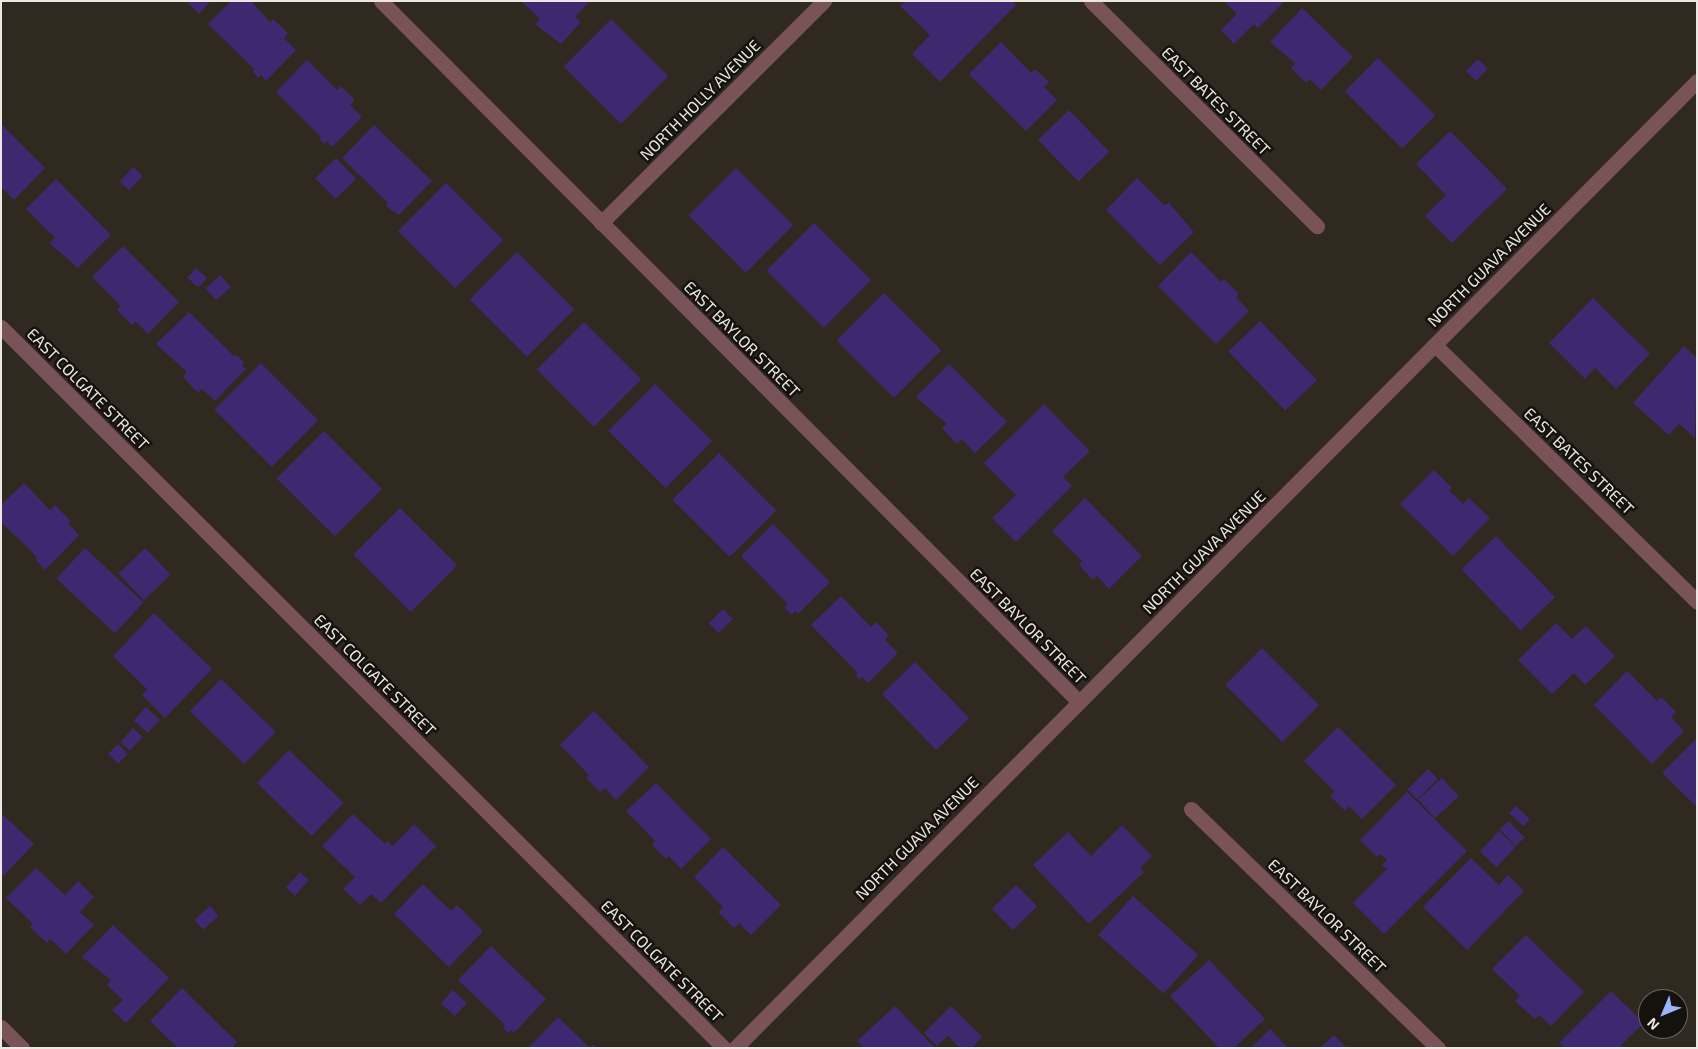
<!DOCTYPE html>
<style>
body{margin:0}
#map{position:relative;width:1698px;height:1049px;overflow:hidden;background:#2f2920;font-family:"Exo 2",sans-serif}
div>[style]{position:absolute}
.building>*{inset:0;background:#3e2870;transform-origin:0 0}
.minor>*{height:15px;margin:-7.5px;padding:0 7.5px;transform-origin:7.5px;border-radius:7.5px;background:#7a5358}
span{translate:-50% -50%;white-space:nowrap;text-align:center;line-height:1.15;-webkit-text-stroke:5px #15120e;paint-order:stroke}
.street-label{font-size:16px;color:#ece7e2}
.frame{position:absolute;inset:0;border:2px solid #ece7e2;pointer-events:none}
.north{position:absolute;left:1638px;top:989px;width:50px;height:50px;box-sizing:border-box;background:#15120e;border:1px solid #6b6763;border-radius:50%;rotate:225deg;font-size:14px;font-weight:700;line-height:20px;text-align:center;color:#ece7e2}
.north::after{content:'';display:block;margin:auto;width:18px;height:22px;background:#9bb4fd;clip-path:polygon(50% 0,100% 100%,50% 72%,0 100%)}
</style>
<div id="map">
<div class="building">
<div style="clip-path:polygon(186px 1px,211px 1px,199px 14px)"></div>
<div style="clip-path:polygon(231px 1px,251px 1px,270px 22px,273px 19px,288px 33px,284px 38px,296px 50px,266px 81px,261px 75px,258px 78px,253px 72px,255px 70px,208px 24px)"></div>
<div style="clip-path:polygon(521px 1px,590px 1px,575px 17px,581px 22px,561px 44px,535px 24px,540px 19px)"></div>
<div style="clip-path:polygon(905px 1px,1012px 1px,1016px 5px,940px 82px,912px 54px,930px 35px,900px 6px)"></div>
<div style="clip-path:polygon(1224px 1px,1285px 1px,1258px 28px,1254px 24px,1234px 44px,1221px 30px,1237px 14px)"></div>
<div style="clip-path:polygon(1302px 8px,1353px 57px,1321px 90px,1310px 79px,1306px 83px,1291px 68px,1296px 64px,1270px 42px)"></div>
<div style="left:611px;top:19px;width:81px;height:67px;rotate:45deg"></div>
<div style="clip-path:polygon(1001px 42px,1031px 73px,1035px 69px,1049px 82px,1044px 87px,1057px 100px,1026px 131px,969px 74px)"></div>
<div style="left:1378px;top:58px;width:81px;height:47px;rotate:45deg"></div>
<div style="left:1478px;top:59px;width:14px;height:17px;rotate:45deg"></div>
<div style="clip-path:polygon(307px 60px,337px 90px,341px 86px,355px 100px,350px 105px,362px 117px,332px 147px,327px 141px,324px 144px,319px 139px,321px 137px,276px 92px)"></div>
<div style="left:1069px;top:110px;width:58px;height:43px;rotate:46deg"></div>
<div style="clip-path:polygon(1px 124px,45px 168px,14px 200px,1px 187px)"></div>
<div style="clip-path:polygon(374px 125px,432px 181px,399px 215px,386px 206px,388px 203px,342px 158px)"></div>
<div style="clip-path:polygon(1450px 131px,1507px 189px,1452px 243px,1425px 216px,1446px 195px,1416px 164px)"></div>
<div style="left:336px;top:158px;width:29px;height:29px;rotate:46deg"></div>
<div style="left:133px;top:167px;width:13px;height:20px;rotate:42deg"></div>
<div style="left:736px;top:168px;width:81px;height:67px;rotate:45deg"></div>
<div style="clip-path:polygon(1137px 178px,1164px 205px,1169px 203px,1194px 232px,1160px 265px,1106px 210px)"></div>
<div style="clip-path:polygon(56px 179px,111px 235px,78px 268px,49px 243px,55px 238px,26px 209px)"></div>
<div style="left:446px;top:183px;width:81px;height:68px;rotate:45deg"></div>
<div style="left:814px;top:223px;width:81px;height:67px;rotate:45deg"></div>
<div style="clip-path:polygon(123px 246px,179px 302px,148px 334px,136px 322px,132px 325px,117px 310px,121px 306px,92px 277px)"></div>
<div style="left:517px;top:252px;width:81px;height:67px;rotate:45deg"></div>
<div style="clip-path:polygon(1191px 252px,1221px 282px,1224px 279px,1239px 294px,1236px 297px,1249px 311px,1216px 344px,1158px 286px)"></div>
<div style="left:196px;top:268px;width:15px;height:13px;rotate:42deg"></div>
<div style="left:220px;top:275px;width:16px;height:20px;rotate:47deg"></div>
<div style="left:884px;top:293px;width:81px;height:67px;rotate:45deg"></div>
<div style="clip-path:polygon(1593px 298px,1650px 354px,1616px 389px,1595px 368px,1585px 379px,1549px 343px)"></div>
<div style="clip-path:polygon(189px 312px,234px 356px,236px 355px,244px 362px,242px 365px,246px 369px,215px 401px,202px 389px,198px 393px,183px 377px,187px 372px,156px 344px)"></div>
<div style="left:1260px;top:321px;width:82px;height:44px;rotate:46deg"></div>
<div style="left:584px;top:322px;width:81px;height:67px;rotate:45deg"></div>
<div style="clip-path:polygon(1684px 346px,1697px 358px,1695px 438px,1679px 424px,1669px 435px,1633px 403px)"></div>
<div style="left:261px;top:363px;width:81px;height:66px;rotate:45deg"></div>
<div style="clip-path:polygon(949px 364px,1007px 422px,975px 453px,962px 439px,957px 444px,942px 428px,947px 424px,916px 397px)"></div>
<div style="left:655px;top:384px;width:81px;height:66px;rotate:45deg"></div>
<div style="clip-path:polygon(1044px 404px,1090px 451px,1063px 477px,1072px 486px,1016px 542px,992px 518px,1016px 495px,984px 463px)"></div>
<div style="left:324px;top:431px;width:82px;height:67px;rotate:45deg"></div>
<div style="left:719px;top:453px;width:81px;height:66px;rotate:45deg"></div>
<div style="clip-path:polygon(1434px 470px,1452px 488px,1449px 490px,1463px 504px,1469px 498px,1490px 518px,1453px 556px,1400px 504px)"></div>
<div style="clip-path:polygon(24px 483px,50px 510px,55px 505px,71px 521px,68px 523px,79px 535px,45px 570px,35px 559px,37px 557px,1px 522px,1px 505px)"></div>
<div style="clip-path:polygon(1085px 498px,1142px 556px,1109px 589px,1097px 576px,1093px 580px,1079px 565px,1082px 561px,1052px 531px)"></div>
<div style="left:400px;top:508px;width:81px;height:66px;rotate:45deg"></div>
<div style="clip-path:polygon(773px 524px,830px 582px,798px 614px,795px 611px,791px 615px,784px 607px,788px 604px,741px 556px)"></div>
<div style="left:1496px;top:536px;width:85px;height:48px;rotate:46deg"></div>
<div style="left:85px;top:548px;width:80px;height:42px;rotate:43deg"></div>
<div style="left:145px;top:548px;width:37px;height:37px;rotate:46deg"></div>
<div style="clip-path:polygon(841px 596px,871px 627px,876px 622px,889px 635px,885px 640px,898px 653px,868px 683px,862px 677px,860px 680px,855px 675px,858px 673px,811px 625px)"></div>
<div style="left:723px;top:609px;width:14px;height:20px;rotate:45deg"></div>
<div style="clip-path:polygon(154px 613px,212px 669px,165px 718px,142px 695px,147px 689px,113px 656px)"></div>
<div style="clip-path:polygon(1556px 623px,1572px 639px,1586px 626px,1615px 656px,1585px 685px,1574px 673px,1552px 694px,1518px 660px)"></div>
<div style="left:1262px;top:648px;width:81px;height:52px;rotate:45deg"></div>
<div style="left:915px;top:662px;width:78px;height:46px;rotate:46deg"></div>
<div style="clip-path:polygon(1627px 671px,1657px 701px,1661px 697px,1676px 712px,1671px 717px,1684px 731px,1652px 764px,1594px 705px)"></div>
<div style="left:221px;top:679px;width:76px;height:45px;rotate:44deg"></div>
<div style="left:146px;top:707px;width:19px;height:18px;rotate:43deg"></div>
<div style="clip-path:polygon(594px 711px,649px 767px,616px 800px,605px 788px,600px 792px,586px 778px,589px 775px,560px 745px)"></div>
<div style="clip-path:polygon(1338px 727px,1396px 785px,1362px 819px,1349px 806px,1345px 811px,1330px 796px,1335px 792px,1304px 761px)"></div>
<div style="left:133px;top:728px;width:13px;height:19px;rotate:42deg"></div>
<div style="clip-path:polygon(1697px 738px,1697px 807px,1662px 773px)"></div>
<div style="left:118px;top:744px;width:14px;height:14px;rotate:45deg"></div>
<div style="left:289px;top:750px;width:76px;height:46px;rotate:44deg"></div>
<div style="left:1428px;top:769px;width:14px;height:29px;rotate:45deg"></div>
<div style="left:1442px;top:778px;width:25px;height:32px;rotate:48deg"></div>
<div style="clip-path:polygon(656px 783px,711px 839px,681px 869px,669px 856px,666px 859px,652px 845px,655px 841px,626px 811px)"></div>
<div style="clip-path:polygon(1407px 792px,1467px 851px,1384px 934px,1353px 903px,1387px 869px,1382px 865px,1387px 860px,1380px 854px,1377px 857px,1360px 840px)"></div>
<div style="left:1516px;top:806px;width:19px;height:10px;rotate:43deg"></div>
<div style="clip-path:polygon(1px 813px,34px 844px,1px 878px)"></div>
<div style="clip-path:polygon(353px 814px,385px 844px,387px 841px,393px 846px,414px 824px,436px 846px,381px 903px,371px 894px,360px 905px,343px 889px,355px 877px,322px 846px)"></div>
<div style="left:1509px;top:821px;width:23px;height:12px;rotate:47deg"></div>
<div style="clip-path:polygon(1122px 825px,1152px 856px,1140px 868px,1144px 872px,1089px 924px,1033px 865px,1068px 832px,1091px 856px)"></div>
<div style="left:1499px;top:831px;width:23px;height:28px;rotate:43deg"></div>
<div style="clip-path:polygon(723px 847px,781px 905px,751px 935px,739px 923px,734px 928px,718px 912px,723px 907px,694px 877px)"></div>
<div style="clip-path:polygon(1471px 858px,1499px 885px,1508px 875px,1524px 891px,1467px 950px,1423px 907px)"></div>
<div style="clip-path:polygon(36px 868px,65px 895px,78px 881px,94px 897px,80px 912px,94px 925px,66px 954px,50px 939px,47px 943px,30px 927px,33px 924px,6px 898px)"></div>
<div style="left:300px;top:872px;width:12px;height:21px;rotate:42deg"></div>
<div style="clip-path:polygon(423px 884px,451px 911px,457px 905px,483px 931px,449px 967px,394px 914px)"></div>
<div style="left:1016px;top:885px;width:30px;height:34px;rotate:45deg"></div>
<div style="left:1133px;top:896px;width:88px;height:52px;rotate:42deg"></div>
<div style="left:210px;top:906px;width:13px;height:21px;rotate:48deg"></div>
<div style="clip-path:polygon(113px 925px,169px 978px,126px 1023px,112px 1010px,123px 1000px,107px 985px,111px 980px,82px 957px)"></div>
<div style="clip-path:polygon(1526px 935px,1584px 992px,1551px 1026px,1539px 1015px,1535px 1019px,1515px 1001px,1520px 996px,1492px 969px)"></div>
<div style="clip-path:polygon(491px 946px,546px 999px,514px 1033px,511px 1030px,508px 1033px,503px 1028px,505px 1025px,458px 980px)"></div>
<div style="clip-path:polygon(1209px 960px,1265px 1019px,1234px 1048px,1219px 1048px,1170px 996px)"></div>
<div style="clip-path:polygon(182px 988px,237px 1042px,232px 1048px,178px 1048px,150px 1021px)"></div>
<div style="left:453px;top:990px;width:19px;height:18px;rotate:43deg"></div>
<div style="clip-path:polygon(1611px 991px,1644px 1023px,1621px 1045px,1624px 1048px,1564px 1048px,1559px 1043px)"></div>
<div style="clip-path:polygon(895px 1006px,935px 1048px,864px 1048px,857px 1041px)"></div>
<div style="clip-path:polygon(951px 1006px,982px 1037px,972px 1048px,960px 1048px,948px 1036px,937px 1046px,924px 1033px)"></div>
<div style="clip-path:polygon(558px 1017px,590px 1048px,593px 1044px,597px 1048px,528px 1048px)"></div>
<div style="clip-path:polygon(1270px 1029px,1288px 1048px,1251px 1048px)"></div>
<div style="clip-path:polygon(1334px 1035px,1347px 1048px,1320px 1048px)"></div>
</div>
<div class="minor">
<div style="left:381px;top:1px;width:989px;rotate:45.12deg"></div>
<div style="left:1091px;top:1px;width:319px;rotate:44.9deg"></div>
<div style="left:601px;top:223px;width:315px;rotate:-44.9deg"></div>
<div style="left:1px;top:327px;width:1021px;rotate:44.92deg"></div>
<div style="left:1435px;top:345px;width:367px;rotate:44.4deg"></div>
<div style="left:1191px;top:809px;width:344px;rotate:44.1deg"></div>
<div style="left:1px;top:1027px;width:30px;rotate:45deg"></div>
<div style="left:735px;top:1048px;width:1364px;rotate:-45.15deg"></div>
</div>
<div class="street-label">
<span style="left:700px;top:100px;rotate:-45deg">NORTH HOLLY AVENUE</span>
<span style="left:1216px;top:101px;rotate:45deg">EAST BATES STREET</span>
<span style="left:1489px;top:265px;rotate:-45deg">NORTH GUAVA AVENUE</span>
<span style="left:742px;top:339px;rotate:45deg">EAST BAYLOR STREET</span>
<span style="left:88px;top:389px;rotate:45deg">EAST COLGATE STREET</span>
<span style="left:1579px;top:461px;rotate:44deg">EAST BATES STREET</span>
<span style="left:1204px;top:552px;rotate:-45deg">NORTH GUAVA AVENUE</span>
<span style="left:1028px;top:626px;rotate:45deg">EAST BAYLOR STREET</span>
<span style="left:375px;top:675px;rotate:45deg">EAST COLGATE STREET</span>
<span style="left:917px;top:838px;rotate:-45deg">NORTH GUAVA AVENUE</span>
<span style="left:1327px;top:916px;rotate:44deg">EAST BAYLOR STREET</span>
<span style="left:662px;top:961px;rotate:45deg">EAST COLGATE STREET</span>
</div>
<div class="frame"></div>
<div class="north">N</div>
</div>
